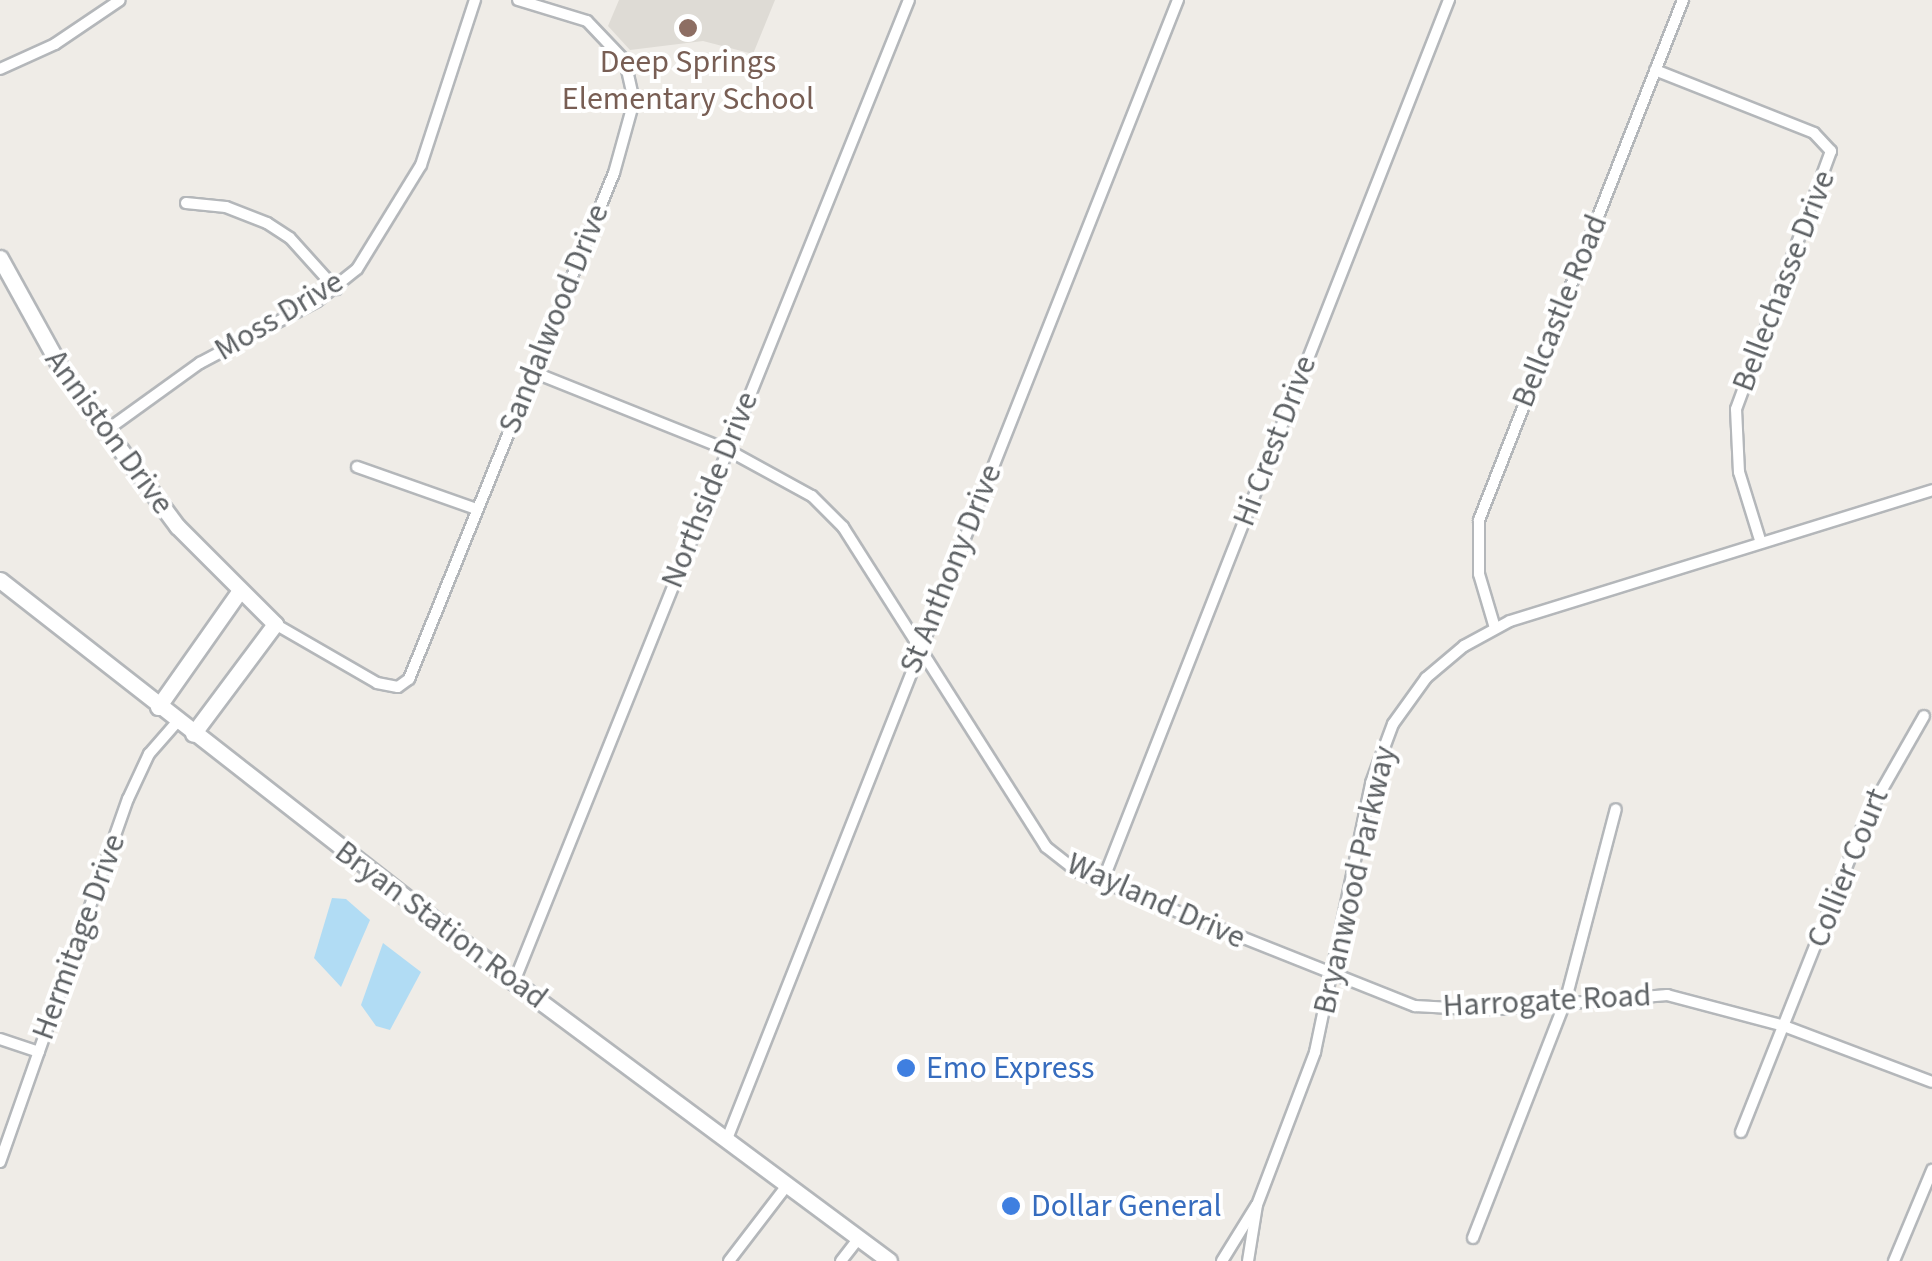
<!DOCTYPE html>
<style>
body{margin:0}
#map{position:relative;width:1932px;height:1261px;overflow:hidden;background:#efece7;font-family:"Source Sans 3",sans-serif}
div>[style]{position:absolute}
.education>*{inset:0;background:#dedbd5}
.water>*{inset:0;background:#b1dcf4}
.roads{filter:drop-shadow(2px 0 #b4b7ba) drop-shadow(-2px 0 #b4b7ba) drop-shadow(0 2px #b4b7ba) drop-shadow(0 -2px #b4b7ba)}
.street>*{height:10px;margin:-5px;padding:0 5px;transform-origin:5px;border-radius:5px;background:#fff}
.secondary>*{height:15px;margin:-7.5px;padding:0 7.5px;transform-origin:7.5px;border-radius:7.5px;background:#fff}
.dots>*{width:28px;height:28px;translate:-50% -50%;box-sizing:border-box;border:5px solid #fff;border-radius:50%}
span{translate:-50% -50%;white-space:nowrap;text-align:center;line-height:1.15;-webkit-text-stroke:8px #fff;paint-order:stroke}
.education-label{font-size:32px;color:#785e54}
.street-label{font-size:32px;color:#5e6265}
.shop-label{font-size:32px;color:#366cbe}
.left{translate:0 -50%;text-align:left}
</style>
<div id="map">
<div class="education">
<div style="clip-path:polygon(619px 0,775px 0,753px 54px,703px 41px,630px 50px,608px 26px)"></div>
</div>
<div class="water">
<div style="clip-path:polygon(332px 898px,346px 899px,370px 920px,341px 987px,314px 958px)"></div>
<div style="clip-path:polygon(383px 943px,421px 972px,390px 1030px,376px 1026px,361px 1005px)"></div>
</div>
<div class="roads">
<div class="street">
<div style="left:0;top:69px;width:60px;rotate:-24.4deg"></div>
<div style="left:55px;top:44px;width:78px;rotate:-34.1deg"></div>
<div style="left:1655px;top:70px;width:171px;rotate:21.6deg"></div>
<div style="left:1814px;top:133px;width:25px;rotate:47deg"></div>
<div style="left:1831px;top:151px;width:275px;rotate:110.2deg"></div>
<div style="left:1736px;top:409px;width:63px;rotate:87.3deg"></div>
<div style="left:1739px;top:472px;width:74px;rotate:72.8deg"></div>
<div style="left:186px;top:203px;width:40px;rotate:5.7deg"></div>
<div style="left:226px;top:207px;width:44px;rotate:21.3deg"></div>
<div style="left:267px;top:223px;width:27px;rotate:33deg"></div>
<div style="left:290px;top:238px;width:69px;rotate:48deg"></div>
<div style="left:533px;top:372px;width:208px;rotate:21.8deg"></div>
<div style="left:726px;top:449px;width:98px;rotate:28.7deg"></div>
<div style="left:812px;top:496px;width:44px;rotate:45deg"></div>
<div style="left:843px;top:527px;width:379px;rotate:57.6deg"></div>
<div style="left:1046px;top:847px;width:41px;rotate:38deg"></div>
<div style="left:1078px;top:872px;width:363px;rotate:21.7deg"></div>
<div style="left:1415px;top:1006px;width:73px;rotate:3.1deg"></div>
<div style="left:1488px;top:1010px;width:180px;rotate:-4.8deg"></div>
<div style="left:1667px;top:995px;width:121px;rotate:14.8deg"></div>
<div style="left:1784px;top:1026px;width:158px;rotate:20.7deg"></div>
<div style="left:107px;top:430px;width:115px;rotate:-35.8deg"></div>
<div style="left:200px;top:363px;width:132px;rotate:-27.9deg"></div>
<div style="left:317px;top:301px;width:51px;rotate:-38.7deg"></div>
<div style="left:357px;top:269px;width:122px;rotate:-58.4deg"></div>
<div style="left:421px;top:165px;width:174px;rotate:-71.9deg"></div>
<div style="left:357px;top:467px;width:126px;rotate:19.4deg"></div>
<div style="left:275px;top:624px;width:118px;rotate:30deg"></div>
<div style="left:377px;top:683px;width:21px;rotate:11deg"></div>
<div style="left:398px;top:687px;width:14px;rotate:-36deg"></div>
<div style="left:409px;top:679px;width:546px;rotate:-67.95deg"></div>
<div style="left:614px;top:173px;width:75px;rotate:-74.5deg"></div>
<div style="left:634px;top:101px;width:41px;rotate:-102.7deg"></div>
<div style="left:625px;top:61px;width:55px;rotate:-133.5deg"></div>
<div style="left:587px;top:21px;width:72px;rotate:-163.1deg"></div>
<div style="left:1495px;top:628px;width:56px;rotate:-106.5deg"></div>
<div style="left:1479px;top:574px;width:54px;rotate:-90deg"></div>
<div style="left:1479px;top:520px;width:559px;rotate:-68.58deg"></div>
<div style="left:1102px;top:883px;width:949px;rotate:-68.55deg"></div>
<div style="left:514px;top:982px;width:1058px;rotate:-68.09deg"></div>
<div style="left:0;top:1039px;width:41px;rotate:18.4deg"></div>
<div style="left:1741px;top:1132px;width:340px;rotate:-68.3deg"></div>
<div style="left:1867px;top:816px;width:115px;rotate:-60.3deg"></div>
<div style="left:727px;top:1139px;width:1225px;rotate:-68.4deg"></div>
<div style="left:0;top:1162px;width:385px;rotate:-70.6deg"></div>
<div style="left:128px;top:799px;width:50px;rotate:-65deg"></div>
<div style="left:149px;top:754px;width:43px;rotate:-48.8deg"></div>
<div style="left:1473px;top:1238px;width:256px;rotate:-68.7deg"></div>
<div style="left:1566px;top:999px;width:196px;rotate:-75.3deg"></div>
<div style="left:729px;top:1261px;width:97px;rotate:-52.5deg"></div>
<div style="left:841px;top:1261px;width:29px;rotate:-52deg"></div>
<div style="left:1222px;top:1261px;width:65px;rotate:-58.3deg"></div>
<div style="left:1248px;top:1261px;width:57px;rotate:-80.9deg"></div>
<div style="left:1257px;top:1205px;width:164px;rotate:-69.2deg"></div>
<div style="left:1315px;top:1052px;width:275px;rotate:-78.2deg"></div>
<div style="left:1371px;top:783px;width:63px;rotate:-69.6deg"></div>
<div style="left:1393px;top:724px;width:57px;rotate:-54.3deg"></div>
<div style="left:1426px;top:678px;width:50px;rotate:-40.1deg"></div>
<div style="left:1464px;top:646px;width:52px;rotate:-28.5deg"></div>
<div style="left:1510px;top:621px;width:442px;rotate:-17.2deg"></div>
<div style="left:1894px;top:1261px;width:99px;rotate:-67.3deg"></div>
</div>
<div class="secondary">
<div style="left:0;top:258px;width:130px;rotate:61.1deg"></div>
<div style="left:63px;top:372px;width:192px;rotate:53.5deg"></div>
<div style="left:177px;top:526px;width:139px;rotate:45deg"></div>
<div style="left:275px;top:624px;width:137px;rotate:126.7deg"></div>
<div style="left:0;top:580px;width:653px;rotate:38.03deg"></div>
<div style="left:514px;top:982px;width:467px;rotate:36.6deg"></div>
<div style="left:158px;top:707px;width:139px;rotate:-54.9deg"></div>
</div>
</div>
<div class="dots">
<div style="left:688px;top:28px;background:#8d6e63"></div>
<div style="left:906px;top:1068px;background:#3f7fe0"></div>
<div style="left:1011px;top:1206px;background:#3f7fe0"></div>
</div>
<div class="education-label">
<span style="left:688px;top:81px">Deep Springs<br>Elementary School</span>
</div>
<div class="street-label">
<span style="left:1784px;top:281px;rotate:-69deg">Bellechasse Drive</span>
<span style="left:1560px;top:311px;rotate:-68deg">Bellcastle Road</span>
<span style="left:279px;top:316px;rotate:-31deg">Moss Drive</span>
<span style="left:554px;top:319px;rotate:-68deg">Sandalwood Drive</span>
<span style="left:109px;top:432px;rotate:54deg">Anniston Drive</span>
<span style="left:1275px;top:441px;rotate:-69deg">Hi Crest Drive</span>
<span style="left:710px;top:490px;rotate:-68deg">Northside Drive</span>
<span style="left:951px;top:569px;rotate:-68deg">St Anthony Drive</span>
<span style="left:1848px;top:868px;rotate:-68deg">Collier Court</span>
<span style="left:1355px;top:880px;rotate:-77deg">Bryanwood Parkway</span>
<span style="left:1156px;top:901px;rotate:24deg">Wayland Drive</span>
<span style="left:441px;top:925px;rotate:37deg">Bryan Station Road</span>
<span style="left:79px;top:937px;rotate:-70deg">Hermitage Drive</span>
<span style="left:1547px;top:1001px;rotate:-3deg">Harrogate Road</span>
</div>
<div class="shop-label">
<span class="left" style="left:926px;top:1068px">Emo Express</span>
<span class="left" style="left:1031px;top:1206px">Dollar General</span>
</div>
</div>
